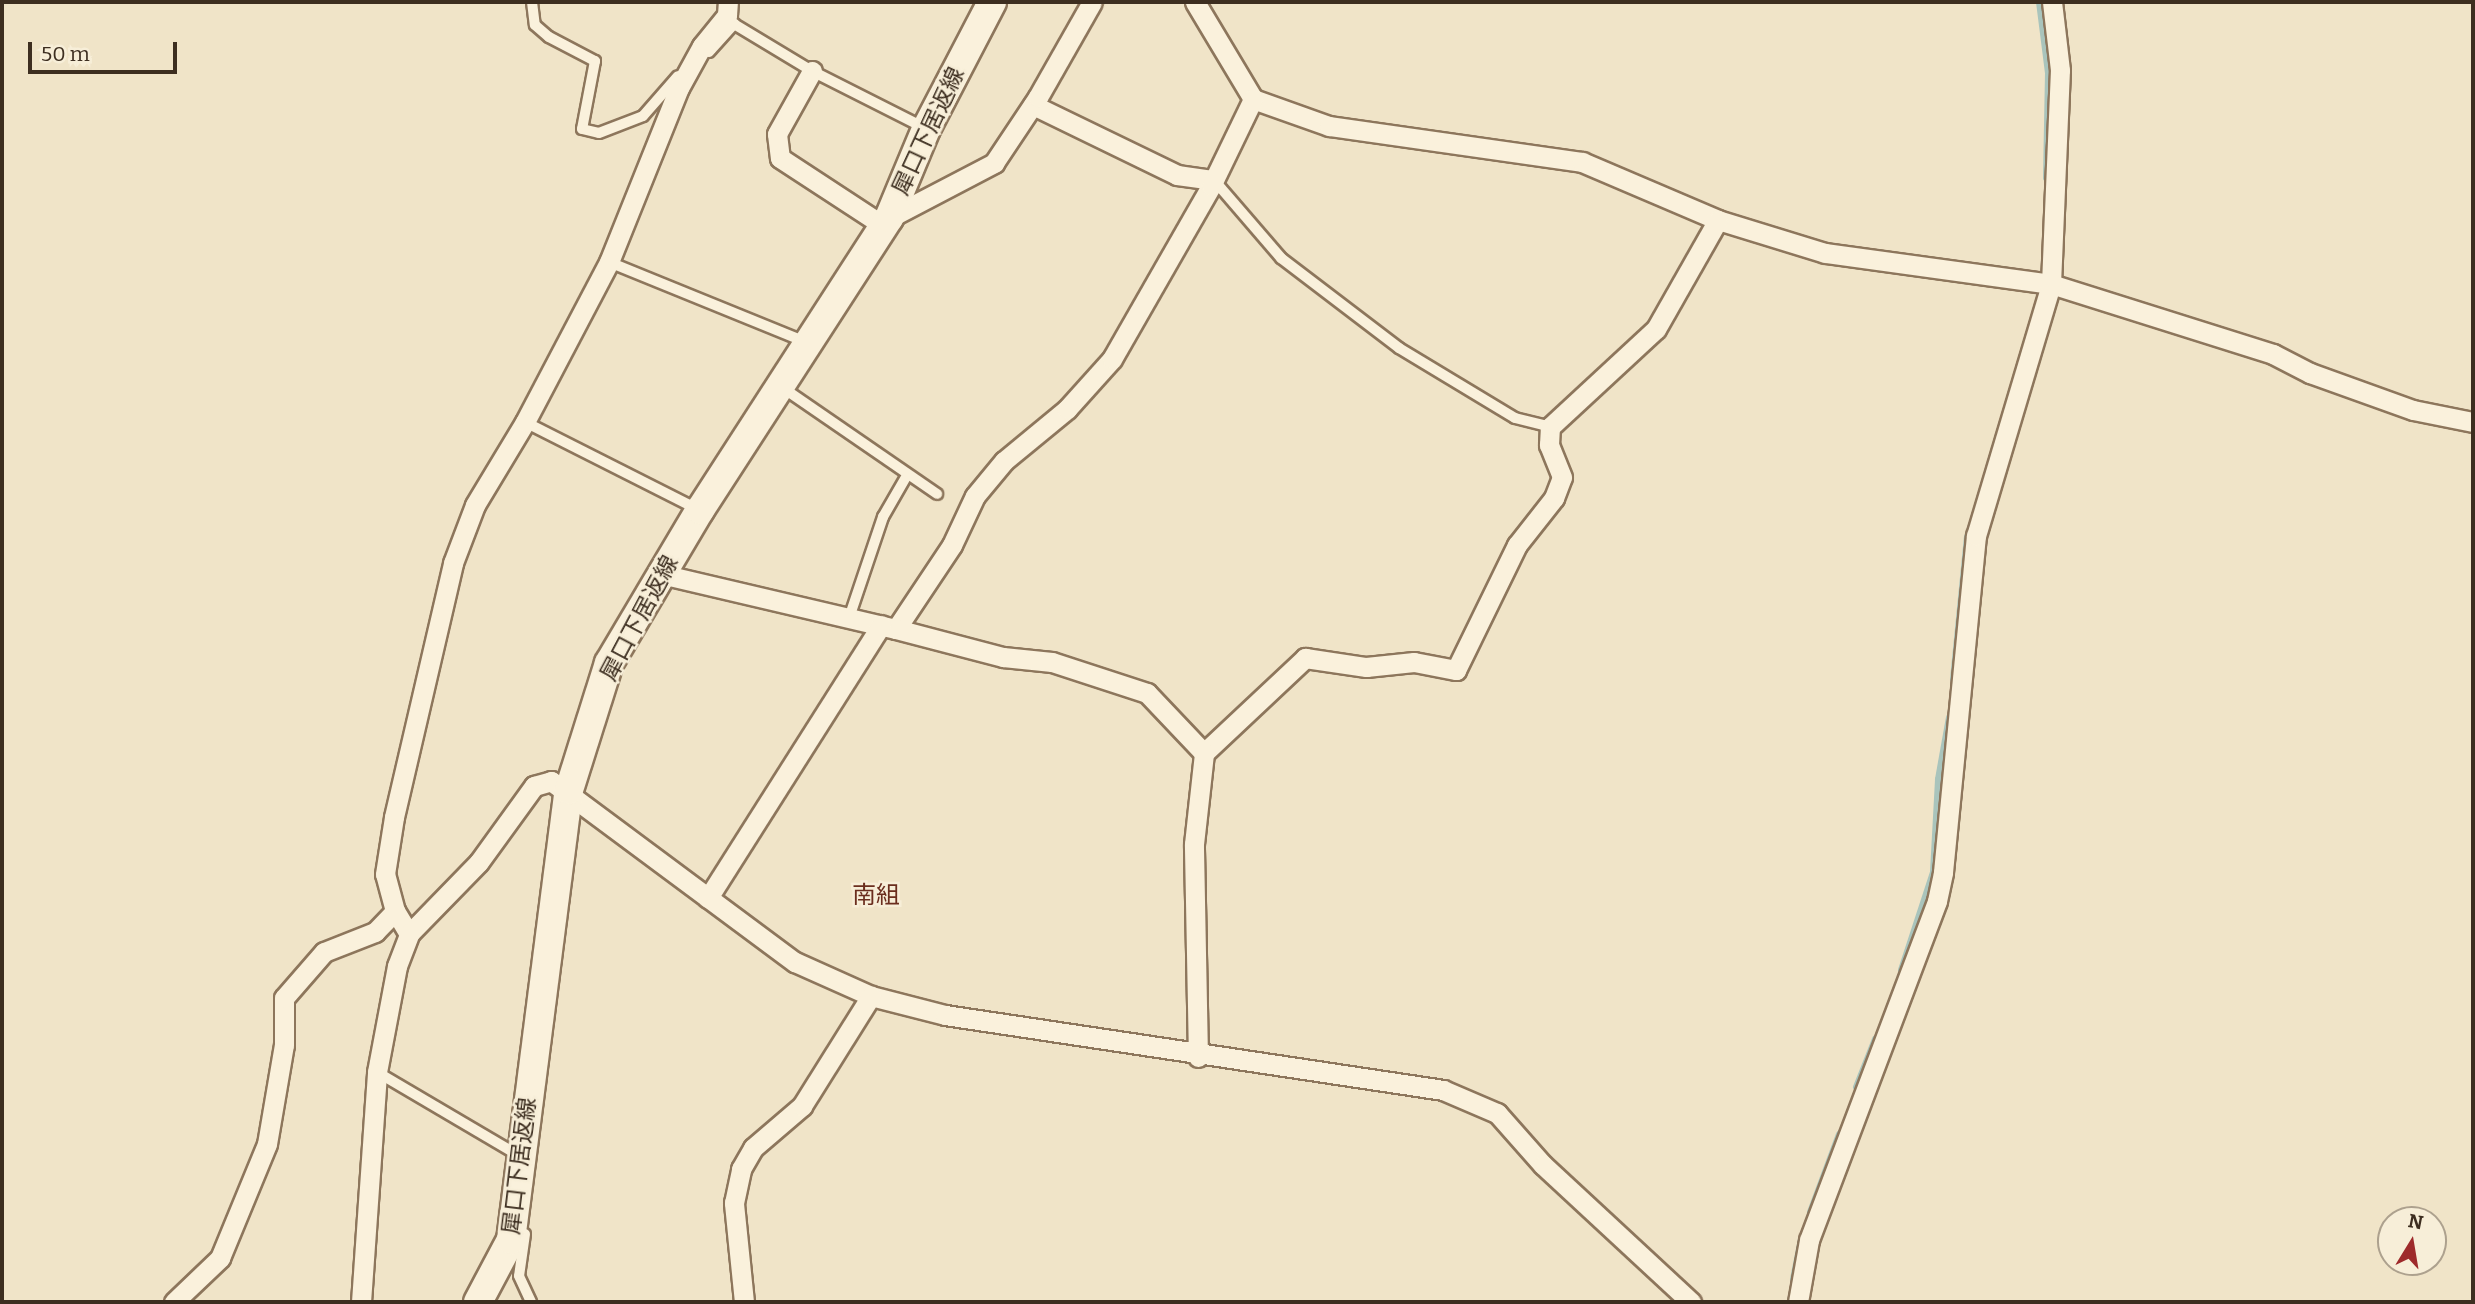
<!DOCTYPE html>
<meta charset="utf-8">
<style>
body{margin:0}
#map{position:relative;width:2475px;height:1304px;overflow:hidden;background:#f0e4c8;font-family:Bitter,"Noto Sans JP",serif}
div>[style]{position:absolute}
.stream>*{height:6px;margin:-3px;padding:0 3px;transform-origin:3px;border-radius:3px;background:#a9c4bc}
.roads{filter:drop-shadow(2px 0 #8d765c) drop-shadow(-2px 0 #8d765c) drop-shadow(0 2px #8d765c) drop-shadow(0 -2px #8d765c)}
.service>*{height:10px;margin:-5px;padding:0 5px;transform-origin:5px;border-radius:5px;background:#faf1dc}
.minor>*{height:19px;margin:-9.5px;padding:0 9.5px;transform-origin:9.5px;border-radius:9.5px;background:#faf1dc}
.secondary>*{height:28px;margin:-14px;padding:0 14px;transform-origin:14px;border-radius:14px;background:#faf1dc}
span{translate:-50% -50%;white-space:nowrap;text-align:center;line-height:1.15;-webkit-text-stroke:5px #f7eed8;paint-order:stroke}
.street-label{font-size:23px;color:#3d2e20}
.neighbourhood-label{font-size:24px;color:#6b2e1e}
.frame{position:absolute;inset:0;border:4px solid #3d2e20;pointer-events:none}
.north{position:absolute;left:2377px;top:1206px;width:70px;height:70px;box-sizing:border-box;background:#f7eed8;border:2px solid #ada18e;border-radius:50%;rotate:11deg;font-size:19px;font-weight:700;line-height:28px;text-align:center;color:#3d2e20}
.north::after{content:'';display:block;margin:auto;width:24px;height:32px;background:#9e2a2b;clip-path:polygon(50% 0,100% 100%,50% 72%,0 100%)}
.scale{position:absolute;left:28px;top:42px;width:149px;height:32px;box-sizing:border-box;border:4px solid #3d2e20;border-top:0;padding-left:9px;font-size:21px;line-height:24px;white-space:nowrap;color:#3d2e20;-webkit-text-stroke:5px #f7eed8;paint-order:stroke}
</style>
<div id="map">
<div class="stream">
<div style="left:2039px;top:2px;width:72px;rotate:82.8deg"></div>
<div style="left:2048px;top:73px;width:105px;rotate:91.1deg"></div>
<div style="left:1953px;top:679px;width:143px;rotate:-84.4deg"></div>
<div style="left:1901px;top:970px;width:103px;rotate:-71.9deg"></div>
<div style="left:1933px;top:872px;width:93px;rotate:-86.9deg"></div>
<div style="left:1938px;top:779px;width:63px;rotate:-79.9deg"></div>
<div style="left:1856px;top:1087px;width:52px;rotate:-68.4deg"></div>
<div style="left:1810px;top:1212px;width:83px;rotate:-69.6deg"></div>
<div style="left:1793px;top:1279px;width:41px;rotate:-78.7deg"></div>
</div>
<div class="roads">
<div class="service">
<div style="left:532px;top:2px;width:23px;rotate:83deg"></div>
<div style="left:535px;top:25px;width:18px;rotate:41deg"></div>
<div style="left:549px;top:37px;width:52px;rotate:27.6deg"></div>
<div style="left:595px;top:61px;width:69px;rotate:100.8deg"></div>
<div style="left:582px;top:129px;width:17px;rotate:13deg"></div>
<div style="left:599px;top:133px;width:47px;rotate:-21.1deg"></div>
<div style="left:643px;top:116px;width:53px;rotate:-48.8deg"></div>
<div style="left:709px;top:52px;width:38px;rotate:-48deg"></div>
<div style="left:734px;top:24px;width:91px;rotate:31.1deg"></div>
<div style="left:812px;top:71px;width:127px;rotate:26.8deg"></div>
<div style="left:1214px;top:180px;width:103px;rotate:49.3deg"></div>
<div style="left:1281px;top:258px;width:148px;rotate:37.3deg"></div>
<div style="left:1399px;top:348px;width:135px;rotate:31.1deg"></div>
<div style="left:1515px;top:418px;width:36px;rotate:14deg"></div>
<div style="left:609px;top:262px;width:213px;rotate:22.1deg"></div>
<div style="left:783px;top:388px;width:187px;rotate:34.5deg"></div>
<div style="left:525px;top:422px;width:193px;rotate:26.8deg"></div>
<div style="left:849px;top:618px;width:107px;rotate:-71.4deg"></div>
<div style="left:883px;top:517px;width:46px;rotate:-60.1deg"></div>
<div style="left:377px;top:1072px;width:164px;rotate:30.5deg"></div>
<div style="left:525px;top:1234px;width:42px;rotate:98.1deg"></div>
<div style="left:519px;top:1276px;width:29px;rotate:65deg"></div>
</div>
<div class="minor">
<div style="left:1195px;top:2px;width:113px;rotate:59.1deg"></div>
<div style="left:1253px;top:99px;width:81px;rotate:19.6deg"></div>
<div style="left:1329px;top:126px;width:256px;rotate:8.1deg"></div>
<div style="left:1582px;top:162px;width:148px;rotate:23.1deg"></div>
<div style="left:1718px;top:220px;width:112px;rotate:17.1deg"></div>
<div style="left:1825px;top:253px;width:228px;rotate:7.8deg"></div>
<div style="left:2051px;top:284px;width:233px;rotate:17.5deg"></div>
<div style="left:2273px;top:354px;width:42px;rotate:27.2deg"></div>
<div style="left:2310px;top:373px;width:109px;rotate:19.8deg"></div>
<div style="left:2413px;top:410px;width:61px;rotate:11.3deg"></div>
<div style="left:812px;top:71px;width:72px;rotate:119.1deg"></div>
<div style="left:777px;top:134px;width:24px;rotate:83deg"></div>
<div style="left:780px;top:158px;width:124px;rotate:33.2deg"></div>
<div style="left:1033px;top:105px;width:160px;rotate:25.9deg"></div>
<div style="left:1177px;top:175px;width:37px;rotate:8deg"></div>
<div style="left:889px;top:218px;width:119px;rotate:-27.6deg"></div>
<div style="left:994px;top:163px;width:79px;rotate:-56.3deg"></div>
<div style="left:1038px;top:97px;width:109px;rotate:-60.4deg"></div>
<div style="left:661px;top:574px;width:241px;rotate:13.2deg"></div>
<div style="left:896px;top:629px;width:101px;rotate:-56.3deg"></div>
<div style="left:952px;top:545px;width:54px;rotate:-64.9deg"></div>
<div style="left:975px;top:496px;width:45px;rotate:-50.4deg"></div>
<div style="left:1004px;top:461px;width:82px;rotate:-39.5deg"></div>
<div style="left:1067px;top:409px;width:67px;rotate:-48deg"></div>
<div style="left:1112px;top:359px;width:199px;rotate:-60.2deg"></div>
<div style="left:1211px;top:186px;width:97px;rotate:-64.2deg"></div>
<div style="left:896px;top:629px;width:111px;rotate:14.7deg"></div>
<div style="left:1003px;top:657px;width:49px;rotate:5.8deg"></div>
<div style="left:1052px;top:662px;width:100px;rotate:18.1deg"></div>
<div style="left:1147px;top:693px;width:83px;rotate:46.5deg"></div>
<div style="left:1204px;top:753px;width:139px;rotate:-43.2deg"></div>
<div style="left:1305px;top:658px;width:62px;rotate:8.4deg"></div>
<div style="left:1366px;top:667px;width:48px;rotate:-5.9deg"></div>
<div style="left:1414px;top:662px;width:43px;rotate:10.8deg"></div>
<div style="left:1456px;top:670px;width:139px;rotate:-64deg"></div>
<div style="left:1517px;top:545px;width:60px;rotate:-51.8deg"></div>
<div style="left:1554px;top:498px;width:22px;rotate:-69deg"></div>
<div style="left:1562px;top:477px;width:35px;rotate:-112deg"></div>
<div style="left:1549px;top:445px;width:18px;rotate:-87deg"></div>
<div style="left:1550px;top:427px;width:144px;rotate:-42.8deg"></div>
<div style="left:1656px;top:329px;width:125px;rotate:-60.4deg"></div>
<div style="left:708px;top:898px;width:323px;rotate:-57.6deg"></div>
<div style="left:409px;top:934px;width:27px;rotate:-121deg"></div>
<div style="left:395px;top:911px;width:38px;rotate:-105deg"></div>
<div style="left:385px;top:874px;width:58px;rotate:-81deg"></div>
<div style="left:394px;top:817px;width:261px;rotate:-76.9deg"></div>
<div style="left:453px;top:563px;width:62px;rotate:-69.2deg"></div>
<div style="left:475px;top:505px;width:97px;rotate:-58.9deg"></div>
<div style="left:525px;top:422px;width:181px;rotate:-62.3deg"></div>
<div style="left:609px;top:262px;width:188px;rotate:-68.1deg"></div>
<div style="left:679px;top:88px;width:48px;rotate:-61.3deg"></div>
<div style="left:702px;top:46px;width:40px;rotate:-51deg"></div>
<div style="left:727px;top:15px;width:13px;rotate:-86deg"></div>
<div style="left:1198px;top:1057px;width:213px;rotate:-91.1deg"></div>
<div style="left:1194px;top:844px;width:92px;rotate:-83.7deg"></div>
<div style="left:174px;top:1302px;width:64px;rotate:-43.7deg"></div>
<div style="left:220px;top:1258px;width:123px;rotate:-67.6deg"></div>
<div style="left:267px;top:1144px;width:100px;rotate:-80.3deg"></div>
<div style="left:284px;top:1045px;width:47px;rotate:-90deg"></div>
<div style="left:284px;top:998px;width:61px;rotate:-49deg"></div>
<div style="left:324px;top:952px;width:55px;rotate:-21.4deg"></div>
<div style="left:375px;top:932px;width:29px;rotate:-46deg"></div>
<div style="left:361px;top:1302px;width:231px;rotate:-86deg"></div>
<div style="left:377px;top:1072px;width:108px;rotate:-79.3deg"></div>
<div style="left:397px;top:966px;width:34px;rotate:-69deg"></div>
<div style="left:409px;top:934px;width:100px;rotate:-45.8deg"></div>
<div style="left:479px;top:862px;width:94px;rotate:-54.1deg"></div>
<div style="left:534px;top:786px;width:18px;rotate:-16deg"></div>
<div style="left:551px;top:781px;width:304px;rotate:36.6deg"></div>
<div style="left:795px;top:962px;width:83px;rotate:24.1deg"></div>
<div style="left:871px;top:996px;width:76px;rotate:14.4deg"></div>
<div style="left:945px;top:1015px;width:504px;rotate:8.56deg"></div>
<div style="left:1443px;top:1090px;width:59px;rotate:23.1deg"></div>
<div style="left:1497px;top:1113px;width:69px;rotate:48.5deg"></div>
<div style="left:1543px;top:1165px;width:202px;rotate:42.8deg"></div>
<div style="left:744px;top:1302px;width:100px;rotate:-95.8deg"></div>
<div style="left:734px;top:1203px;width:35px;rotate:-78deg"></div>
<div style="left:741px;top:1169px;width:24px;rotate:-60deg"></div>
<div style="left:753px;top:1148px;width:65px;rotate:-40.6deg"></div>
<div style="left:802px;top:1106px;width:130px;rotate:-57.9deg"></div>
<div style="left:1798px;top:1302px;width:63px;rotate:-79.9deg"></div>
<div style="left:1809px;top:1240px;width:362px;rotate:-69.3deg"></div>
<div style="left:1937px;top:901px;width:30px;rotate:-78deg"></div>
<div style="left:1943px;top:872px;width:338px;rotate:-84.4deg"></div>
<div style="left:1976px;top:536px;width:263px;rotate:-73.4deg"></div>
<div style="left:2051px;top:284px;width:214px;rotate:-87.6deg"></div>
<div style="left:2060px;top:70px;width:68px;rotate:-96.7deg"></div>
</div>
<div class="secondary">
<div style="left:478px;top:1302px;width:70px;rotate:-62deg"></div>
<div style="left:511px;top:1240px;width:454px;rotate:-82.7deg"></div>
<div style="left:569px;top:790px;width:133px;rotate:-72.5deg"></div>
<div style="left:609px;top:663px;width:178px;rotate:-59.3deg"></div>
<div style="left:700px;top:510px;width:348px;rotate:-57.1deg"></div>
<div style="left:889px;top:218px;width:96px;rotate:-67.4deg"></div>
<div style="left:926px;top:129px;width:143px;rotate:-62.5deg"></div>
</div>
</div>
<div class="street-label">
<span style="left:928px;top:131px;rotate:-65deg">犀口下居返線</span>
<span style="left:639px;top:618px;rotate:-62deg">犀口下居返線</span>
<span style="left:519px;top:1166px;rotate:-83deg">犀口下居返線</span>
</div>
<div class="neighbourhood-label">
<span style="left:876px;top:896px">南組</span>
</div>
<div class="frame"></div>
<div class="north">N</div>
<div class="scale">50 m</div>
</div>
